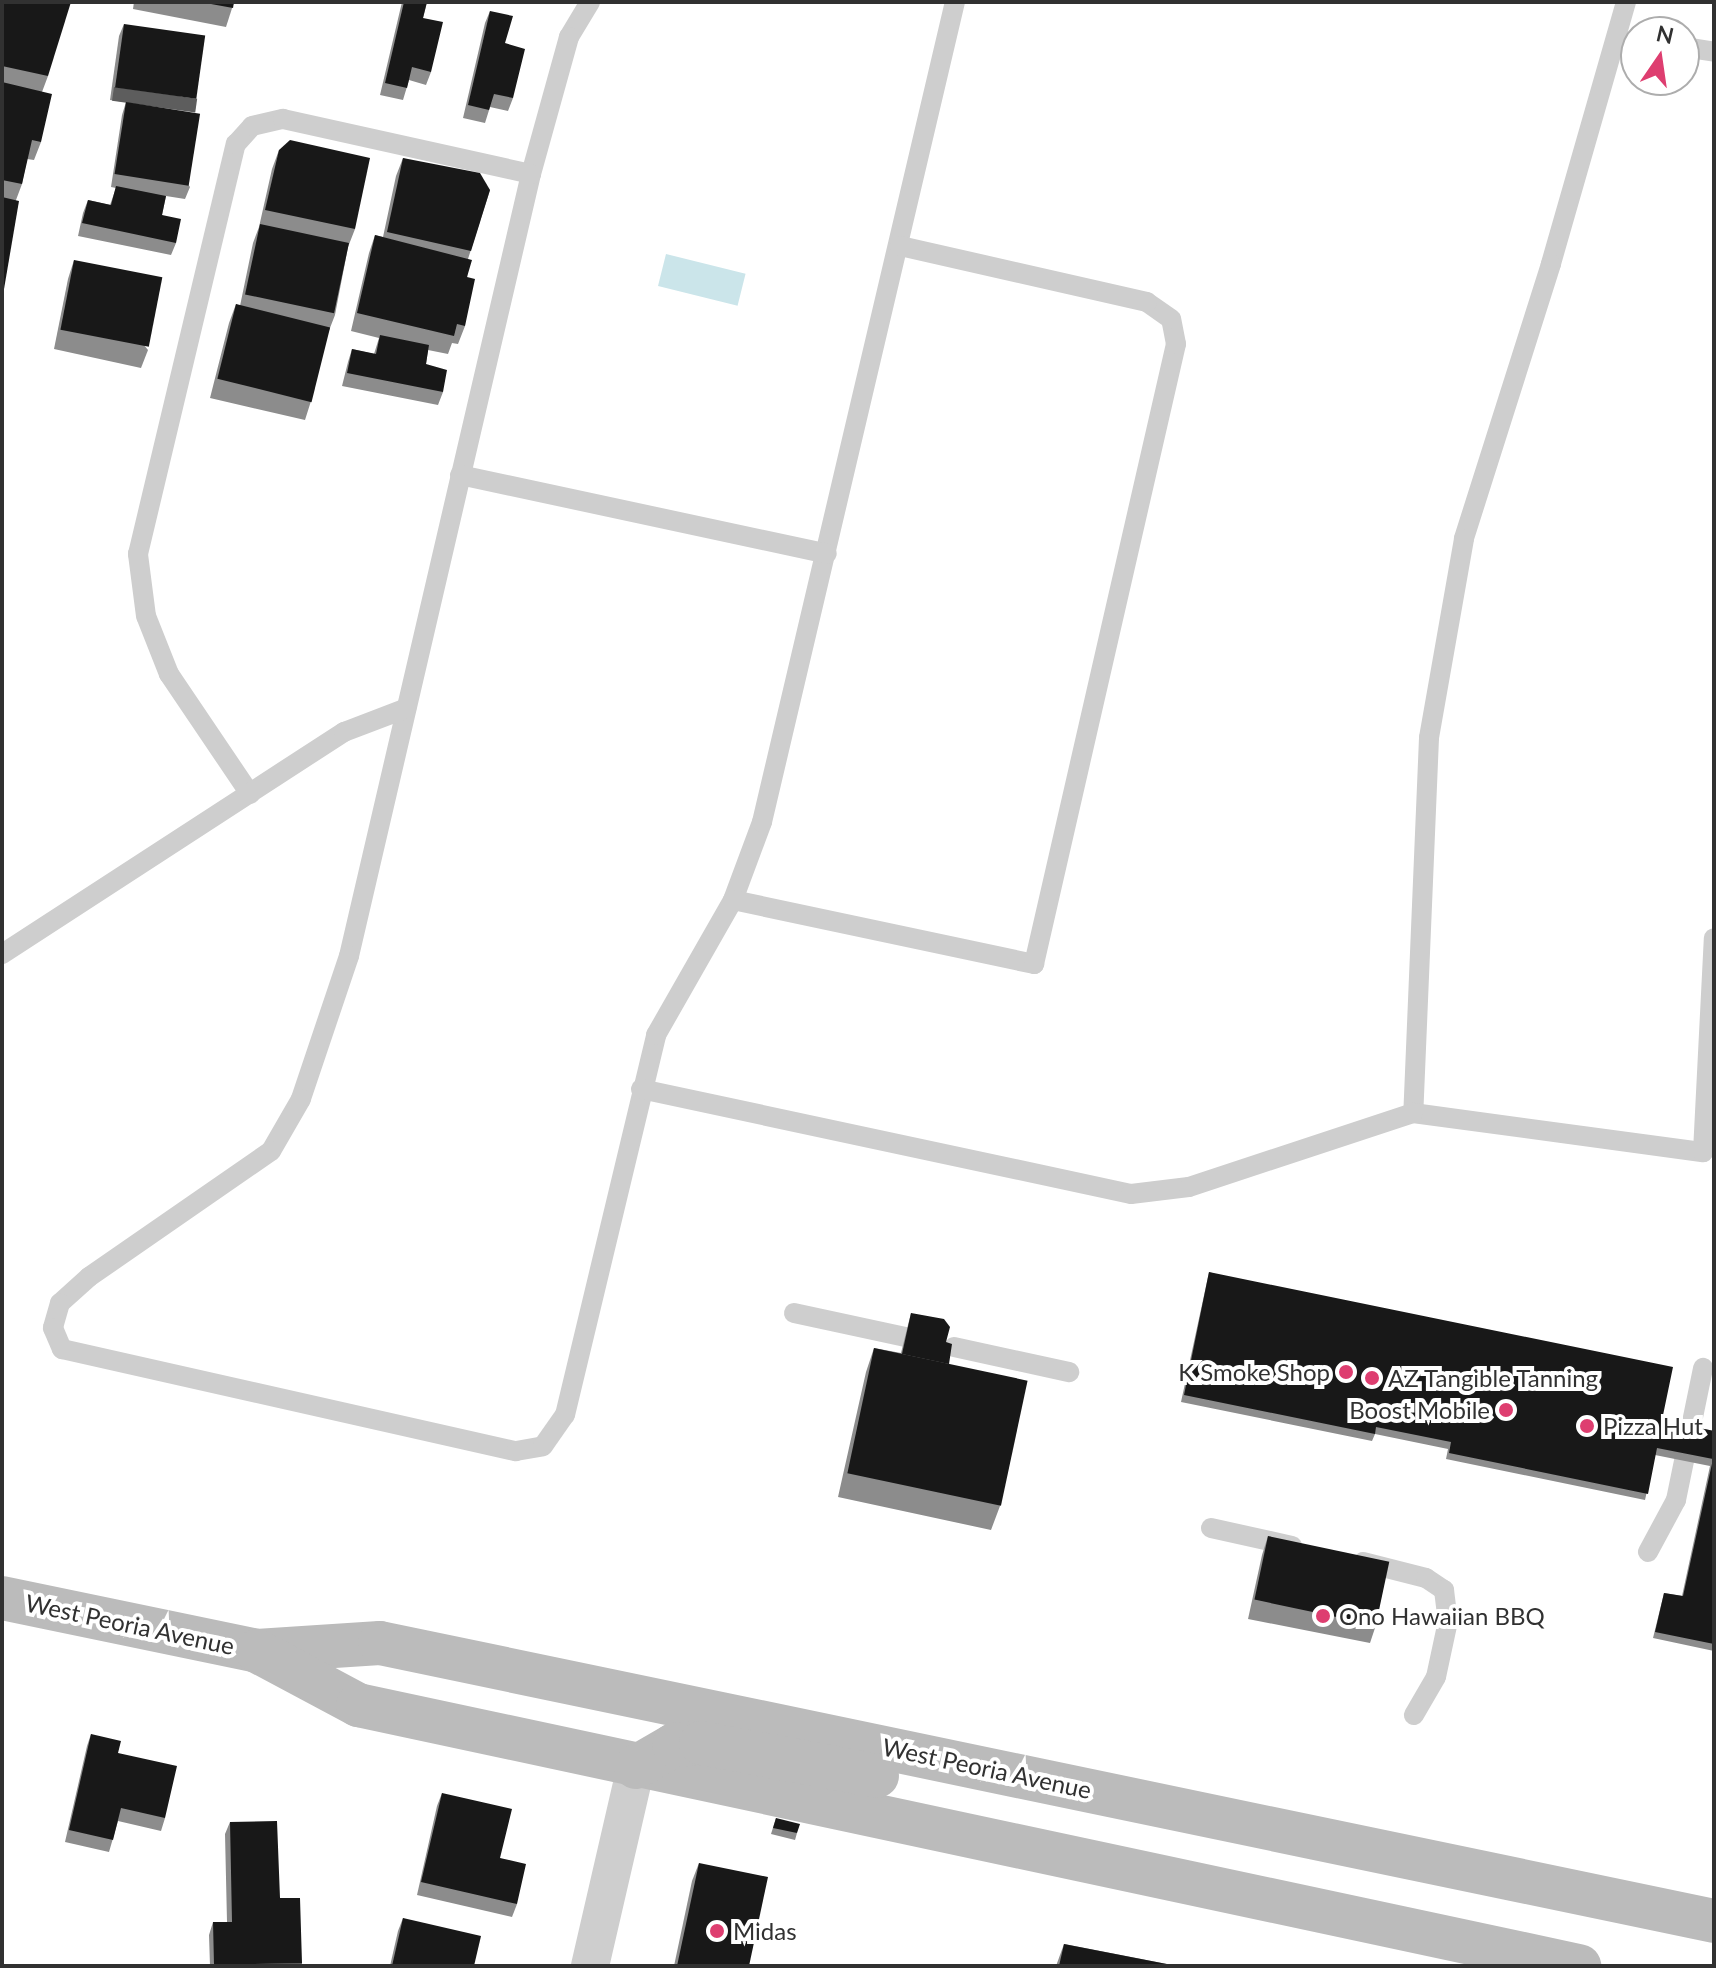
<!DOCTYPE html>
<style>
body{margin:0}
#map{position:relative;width:1716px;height:1968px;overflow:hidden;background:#fff;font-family:Lato,sans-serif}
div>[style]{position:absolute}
.water>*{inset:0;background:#cbe5ea;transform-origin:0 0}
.service>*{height:20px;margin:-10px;padding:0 10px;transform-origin:10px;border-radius:10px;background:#cecece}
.minor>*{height:38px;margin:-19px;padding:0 19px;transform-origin:19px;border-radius:19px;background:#cecece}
.secondary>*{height:44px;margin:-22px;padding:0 22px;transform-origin:22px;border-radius:22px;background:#bbb}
.wall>*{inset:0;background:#8c8c8c}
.shaded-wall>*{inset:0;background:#5d5d5d;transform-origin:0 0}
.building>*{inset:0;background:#181818;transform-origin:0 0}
.dots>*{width:22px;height:22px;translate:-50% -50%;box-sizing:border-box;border:4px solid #fff;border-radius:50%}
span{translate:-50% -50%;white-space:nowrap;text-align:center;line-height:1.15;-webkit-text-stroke:8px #fff;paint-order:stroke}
.poi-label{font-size:24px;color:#313131}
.right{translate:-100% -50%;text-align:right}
.left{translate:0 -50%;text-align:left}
.street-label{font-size:24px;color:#313131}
.frame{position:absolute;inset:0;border:4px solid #313131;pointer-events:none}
.north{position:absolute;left:1620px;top:16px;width:80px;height:80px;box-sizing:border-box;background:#fff;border:2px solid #adadad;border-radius:50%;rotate:13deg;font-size:22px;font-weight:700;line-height:32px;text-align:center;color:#313131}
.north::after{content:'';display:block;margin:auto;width:28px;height:36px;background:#de3e70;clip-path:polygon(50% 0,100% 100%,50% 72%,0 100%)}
</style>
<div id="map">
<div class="water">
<div style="left:666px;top:254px;width:82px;height:33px;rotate:14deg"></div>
</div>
<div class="service">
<div style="left:590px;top:2px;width:41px;rotate:121deg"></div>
<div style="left:569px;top:37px;width:142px;rotate:105.5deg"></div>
<div style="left:531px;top:174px;width:803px;rotate:103.1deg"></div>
<div style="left:349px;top:956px;width:151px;rotate:108.6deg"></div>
<div style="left:301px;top:1099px;width:60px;rotate:120deg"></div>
<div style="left:271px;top:1151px;width:221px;rotate:145.3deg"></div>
<div style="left:89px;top:1277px;width:39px;rotate:138deg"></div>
<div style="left:60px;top:1303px;width:26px;rotate:106deg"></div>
<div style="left:53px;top:1328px;width:23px;rotate:67deg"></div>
<div style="left:62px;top:1349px;width:465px;rotate:12.7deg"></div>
<div style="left:516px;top:1451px;width:27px;rotate:-10deg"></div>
<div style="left:543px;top:1446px;width:38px;rotate:-55deg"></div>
<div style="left:565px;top:1415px;width:391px;rotate:-76.5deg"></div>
<div style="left:656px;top:1035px;width:155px;rotate:-60.3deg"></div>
<div style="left:733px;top:900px;width:83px;rotate:-69.6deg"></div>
<div style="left:762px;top:822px;width:842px;rotate:-76.76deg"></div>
<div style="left:1626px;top:2px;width:273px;rotate:106deg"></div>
<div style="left:1551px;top:264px;width:288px;rotate:107.6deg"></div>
<div style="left:1464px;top:539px;width:202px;rotate:100deg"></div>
<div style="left:1429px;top:738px;width:375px;rotate:92.4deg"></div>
<div style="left:1413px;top:1113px;width:293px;rotate:7.7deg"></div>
<div style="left:1703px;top:1152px;width:214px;rotate:-87.1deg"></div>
<div style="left:1684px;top:47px;width:30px;rotate:9deg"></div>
<div style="left:460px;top:475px;width:375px;rotate:12.1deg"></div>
<div style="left:250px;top:794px;width:145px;rotate:-124deg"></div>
<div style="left:169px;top:674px;width:62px;rotate:-111.6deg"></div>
<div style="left:146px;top:616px;width:63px;rotate:-97.4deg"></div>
<div style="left:138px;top:554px;width:422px;rotate:-76.6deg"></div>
<div style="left:236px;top:144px;width:24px;rotate:-48deg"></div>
<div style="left:252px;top:126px;width:32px;rotate:-13deg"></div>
<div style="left:283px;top:119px;width:254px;rotate:12.5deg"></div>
<div style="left:733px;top:900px;width:308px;rotate:12deg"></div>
<div style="left:1034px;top:964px;width:636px;rotate:-77.1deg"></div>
<div style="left:1176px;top:344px;width:25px;rotate:-101deg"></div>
<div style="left:1171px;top:319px;width:29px;rotate:-145deg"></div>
<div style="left:1147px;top:302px;width:253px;rotate:-167.2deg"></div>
<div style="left:2px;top:954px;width:408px;rotate:-33deg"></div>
<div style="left:344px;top:732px;width:67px;rotate:-20.9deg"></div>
<div style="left:641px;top:1089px;width:501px;rotate:12.09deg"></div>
<div style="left:1131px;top:1194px;width:58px;rotate:-6.9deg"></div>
<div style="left:1189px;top:1187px;width:236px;rotate:-18.3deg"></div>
<div style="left:794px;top:1313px;width:114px;rotate:12.2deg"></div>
<div style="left:954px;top:1347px;width:118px;rotate:12.3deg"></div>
<div style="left:1211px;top:1528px;width:83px;rotate:12.5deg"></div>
<div style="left:1648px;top:1552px;width:59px;rotate:-61.7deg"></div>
<div style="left:1676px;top:1500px;width:135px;rotate:-78.4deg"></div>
<div style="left:1363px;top:1562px;width:65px;rotate:14.3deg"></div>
<div style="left:1426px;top:1578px;width:22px;rotate:34deg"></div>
<div style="left:1444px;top:1590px;width:31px;rotate:83deg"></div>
<div style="left:1448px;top:1621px;width:57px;rotate:102.1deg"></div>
<div style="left:1436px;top:1677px;width:44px;rotate:120.1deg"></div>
</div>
<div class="minor">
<div style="left:590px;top:1966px;width:204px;rotate:-77deg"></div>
</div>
<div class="secondary">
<div style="left:2px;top:1598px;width:260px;rotate:11.7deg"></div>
<div style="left:257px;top:1651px;width:123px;rotate:-3.7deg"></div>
<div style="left:380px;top:1643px;width:1363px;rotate:11.77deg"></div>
<div style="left:257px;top:1651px;width:115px;rotate:28.1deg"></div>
<div style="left:358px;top:1705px;width:1249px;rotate:12.07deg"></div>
<div style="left:636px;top:1767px;width:44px;rotate:-30.1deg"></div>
<div style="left:674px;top:1745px;width:27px;rotate:-4deg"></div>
<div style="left:701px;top:1743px;width:179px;rotate:10.6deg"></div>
</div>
<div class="wall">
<div style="clip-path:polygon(2px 2px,48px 76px,42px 92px,41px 142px,34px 160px,27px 159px,22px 184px,16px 200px,2px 298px)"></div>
<div style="clip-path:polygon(134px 2px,234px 2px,226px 27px,133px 9px)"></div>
<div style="clip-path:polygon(402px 2px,427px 2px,423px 18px,431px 72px,426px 85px,409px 80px,403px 100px,380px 95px)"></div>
<div style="clip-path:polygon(490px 11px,505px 43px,513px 98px,508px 111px,490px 107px,485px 123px,463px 118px,485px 23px)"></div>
<div style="clip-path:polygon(124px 24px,192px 111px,110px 100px,119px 36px)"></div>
<div style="clip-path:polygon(126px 102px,190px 187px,185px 199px,166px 196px,162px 215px,176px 243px,171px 255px,78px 236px,83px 213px,88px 200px,110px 205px,116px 188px,111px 187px,122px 115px)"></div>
<div style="clip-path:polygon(279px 150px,355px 229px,348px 247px,335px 315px,328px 333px,311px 401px,305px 420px,210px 398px,229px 323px,236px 304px,240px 306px,253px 243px,259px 227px,272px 169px)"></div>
<div style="clip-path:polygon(403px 158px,490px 190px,468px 259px,465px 326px,458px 344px,452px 343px,448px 354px,428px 350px,426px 364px,443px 392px,438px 405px,342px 386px,348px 362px,352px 349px,374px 354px,379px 338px,351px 331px,369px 253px,375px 235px,383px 237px,396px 176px)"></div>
<div style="clip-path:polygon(74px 260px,148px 350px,141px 368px,54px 349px,68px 279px)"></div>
<div style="clip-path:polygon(1209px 1272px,1662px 1420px,1714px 1431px,1714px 1651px,1653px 1638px,1664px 1593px,1682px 1596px,1710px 1466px,1655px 1455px,1645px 1500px,1446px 1459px,1448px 1449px,1375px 1434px,1372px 1441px,1181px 1402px)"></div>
<div style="clip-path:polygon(911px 1313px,946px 1342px,949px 1364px,1000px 1506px,991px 1530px,838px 1497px,866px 1372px,874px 1348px,901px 1353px)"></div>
<div style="clip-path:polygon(1268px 1536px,1376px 1625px,1370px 1643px,1248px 1619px,1262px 1555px)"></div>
<div style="clip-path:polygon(91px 1734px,118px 1753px,165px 1818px,161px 1831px,118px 1821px,109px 1852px,65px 1842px,87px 1746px)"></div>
<div style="clip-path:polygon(442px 1793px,500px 1858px,517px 1904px,512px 1917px,417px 1895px,437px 1806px)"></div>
<div style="clip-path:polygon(776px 1818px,797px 1833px,795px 1840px,771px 1834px)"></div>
<div style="clip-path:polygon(230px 1822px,280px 1898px,302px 1963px,301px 1966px,210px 1966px,209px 1935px,213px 1922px,227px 1922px,225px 1834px)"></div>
<div style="clip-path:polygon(699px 1863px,749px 1966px,674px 1966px,692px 1881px)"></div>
<div style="clip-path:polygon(403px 1918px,474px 1966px,390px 1966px,398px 1931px)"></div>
<div style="clip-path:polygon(1064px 1944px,1177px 1966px,1056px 1966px)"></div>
</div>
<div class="shaded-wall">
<div style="left:114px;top:87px;width:84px;height:14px;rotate:8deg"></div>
<div style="clip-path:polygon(302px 1963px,301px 1966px,214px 1966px,214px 1965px)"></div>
</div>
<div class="building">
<div style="clip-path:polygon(2px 2px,71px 2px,48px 76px,2px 66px)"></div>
<div style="clip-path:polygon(200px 2px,234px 2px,233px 8px)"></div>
<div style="clip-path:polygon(404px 2px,427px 2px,423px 18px,443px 22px,431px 72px,412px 67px,407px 88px,385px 83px)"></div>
<div style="clip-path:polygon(490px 11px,513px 16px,505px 43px,525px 49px,513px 98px,494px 94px,489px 110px,468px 105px)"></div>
<div style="left:124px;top:24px;width:82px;height:64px;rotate:8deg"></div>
<div style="clip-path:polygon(2px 82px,52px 94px,41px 142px,32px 140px,22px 184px,2px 180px)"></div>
<div style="left:126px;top:102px;width:75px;height:73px;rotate:9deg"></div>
<div style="clip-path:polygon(290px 140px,370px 158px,355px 229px,265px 210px,279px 150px)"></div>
<div style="clip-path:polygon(403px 158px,480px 173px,490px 190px,471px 251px,387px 232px)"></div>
<div style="clip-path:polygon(116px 186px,166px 196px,162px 215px,181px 219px,176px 243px,82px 223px,88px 200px,111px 205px)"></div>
<div style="clip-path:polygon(2px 197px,19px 201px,3px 295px,2px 295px)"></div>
<div style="left:260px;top:224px;width:91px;height:72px;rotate:12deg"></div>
<div style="clip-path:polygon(375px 235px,472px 260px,467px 277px,475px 279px,465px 326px,457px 324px,454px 336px,357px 313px)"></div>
<div style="left:74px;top:260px;width:90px;height:71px;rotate:11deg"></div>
<div style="left:236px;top:304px;width:97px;height:77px;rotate:14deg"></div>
<div style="clip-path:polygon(380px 335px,429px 345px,426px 364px,447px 370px,443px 392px,347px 373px,352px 349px,376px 354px)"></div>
<div style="clip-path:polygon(1209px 1272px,1673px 1367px,1662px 1420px,1714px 1431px,1714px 1644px,1655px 1632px,1664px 1593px,1683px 1596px,1713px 1459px,1657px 1448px,1648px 1494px,1449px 1453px,1451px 1442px,1376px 1427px,1375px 1434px,1184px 1395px)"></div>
<div style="clip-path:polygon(911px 1313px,944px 1319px,950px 1327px,946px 1342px,952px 1344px,949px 1364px,902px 1354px)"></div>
<div style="left:874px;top:1348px;width:157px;height:128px;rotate:12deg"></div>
<div style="left:1268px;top:1536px;width:124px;height:65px;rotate:12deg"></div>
<div style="clip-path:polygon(91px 1734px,121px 1741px,118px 1753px,177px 1766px,165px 1818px,121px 1808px,113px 1840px,69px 1830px)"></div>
<div style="clip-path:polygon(442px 1793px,512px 1809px,500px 1858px,526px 1864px,517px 1904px,421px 1882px)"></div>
<div style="clip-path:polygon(776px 1818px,800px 1824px,797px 1833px,773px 1828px)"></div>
<div style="clip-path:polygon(277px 1821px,280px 1898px,300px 1898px,302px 1963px,214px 1965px,213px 1922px,232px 1922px,230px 1822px)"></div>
<div style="clip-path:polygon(699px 1863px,768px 1877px,749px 1966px,677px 1966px)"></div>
<div style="clip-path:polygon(403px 1918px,481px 1936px,474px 1966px,392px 1966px)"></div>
<div style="clip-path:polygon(1064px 1944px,1177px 1966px,1059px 1966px)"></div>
</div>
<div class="dots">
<div style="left:1346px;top:1372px;background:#de3e70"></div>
<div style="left:1372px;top:1378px;background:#de3e70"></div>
<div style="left:1506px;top:1410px;background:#de3e70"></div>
<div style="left:1587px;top:1426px;background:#de3e70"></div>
<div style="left:1323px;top:1616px;background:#de3e70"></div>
<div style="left:717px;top:1931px;background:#de3e70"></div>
</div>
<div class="poi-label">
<span class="right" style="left:1330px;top:1372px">K Smoke Shop</span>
<span class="left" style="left:1388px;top:1378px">AZ Tangible Tanning</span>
<span class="right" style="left:1490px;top:1410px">Boost Mobile</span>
<span class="left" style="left:1603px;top:1426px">Pizza Hut</span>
<span class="left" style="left:1339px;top:1616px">Ono Hawaiian BBQ</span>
<span class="left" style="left:733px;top:1931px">Midas</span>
</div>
<div class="street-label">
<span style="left:130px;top:1624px;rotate:12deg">West Peoria Avenue</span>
<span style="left:987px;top:1768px;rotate:12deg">West Peoria Avenue</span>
</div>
<div class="frame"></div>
<div class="north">N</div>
</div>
